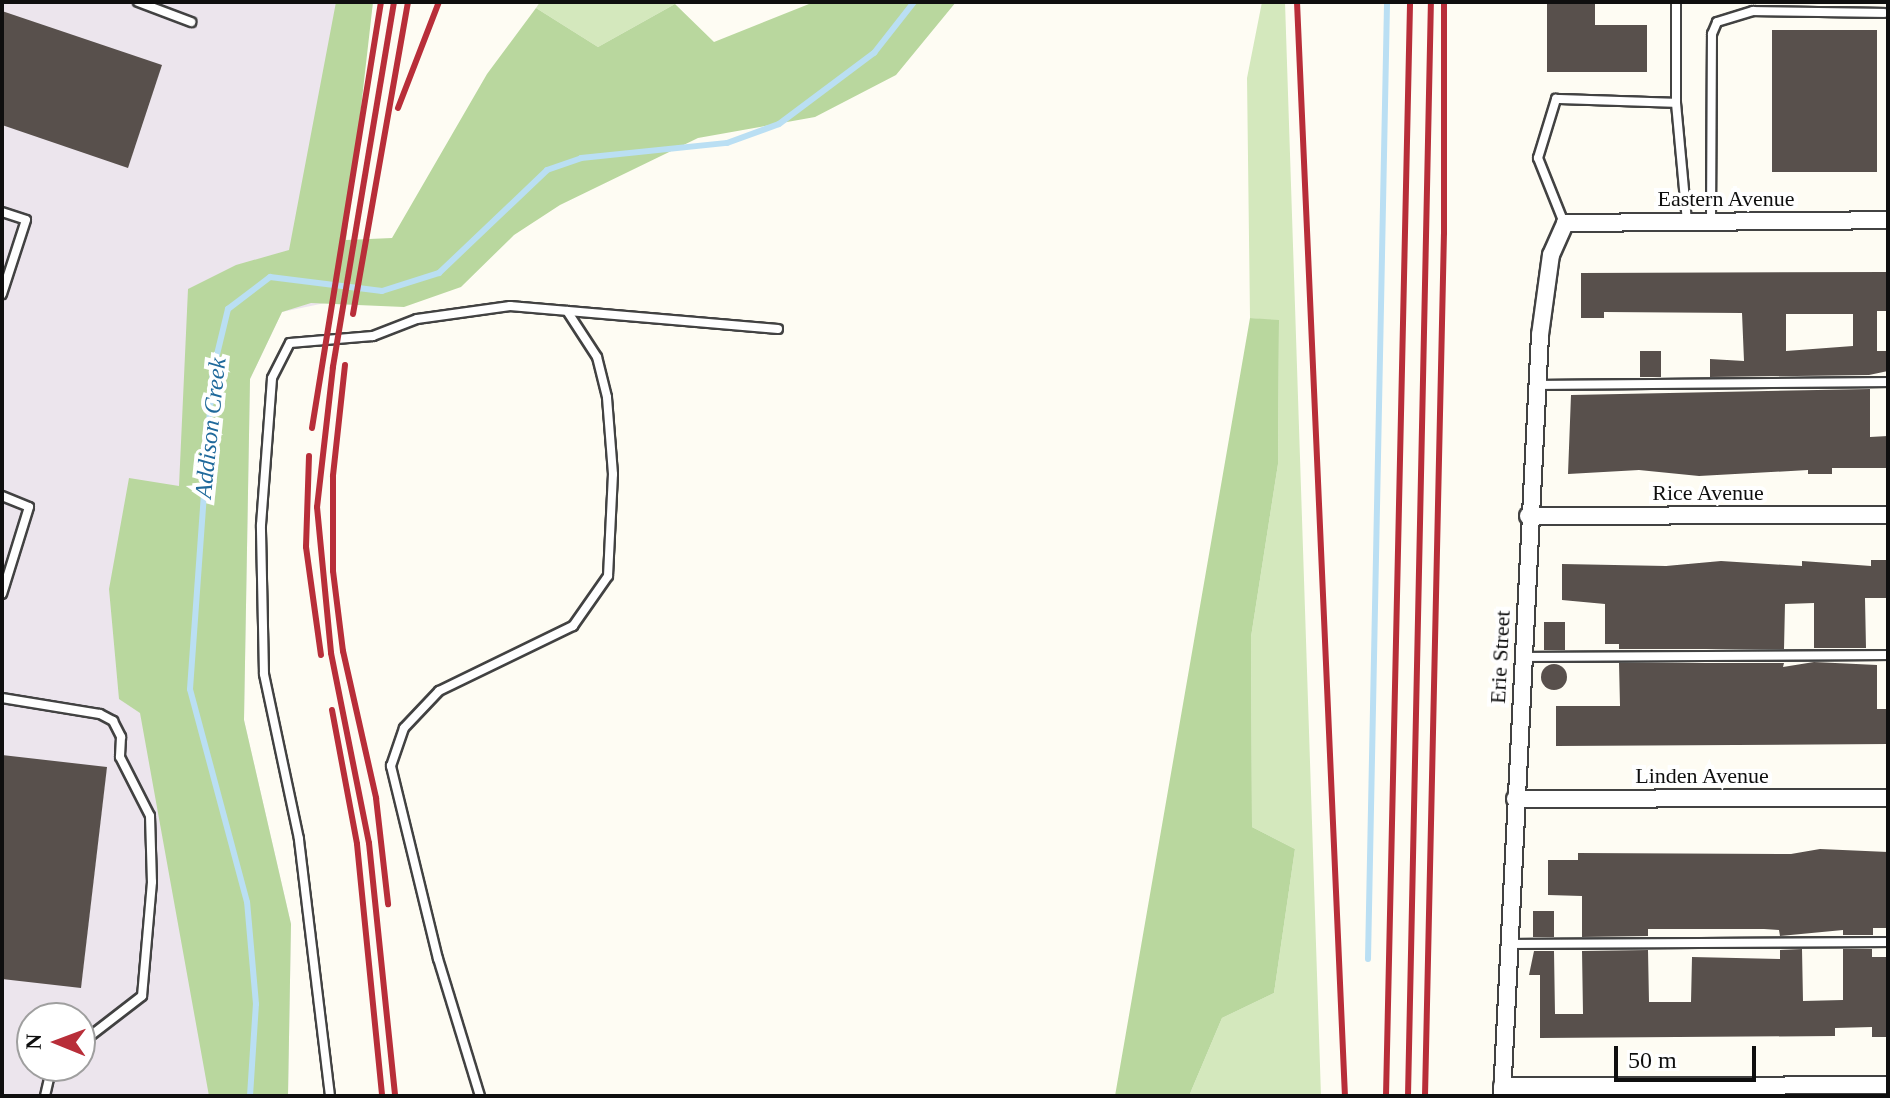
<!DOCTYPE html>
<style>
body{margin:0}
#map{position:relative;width:1890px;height:1098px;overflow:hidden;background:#fefcf3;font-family:"Times New Roman",serif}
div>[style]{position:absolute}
.industrial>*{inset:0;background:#ece5ed}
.green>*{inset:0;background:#d4e8bd}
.forest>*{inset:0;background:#b9d79e}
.stream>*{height:6px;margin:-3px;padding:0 3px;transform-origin:3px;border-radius:3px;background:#badff3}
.building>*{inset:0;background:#58504c;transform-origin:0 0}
.round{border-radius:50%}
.roads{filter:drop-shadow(2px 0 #424242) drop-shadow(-2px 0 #424242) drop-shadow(0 2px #424242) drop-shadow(0 -2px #424242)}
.lane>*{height:8px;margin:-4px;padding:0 4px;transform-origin:4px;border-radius:4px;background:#fff}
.street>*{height:16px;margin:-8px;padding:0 8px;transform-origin:8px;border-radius:8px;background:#fff}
.rail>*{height:6px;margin:-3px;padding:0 3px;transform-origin:3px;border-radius:3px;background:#b82e39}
span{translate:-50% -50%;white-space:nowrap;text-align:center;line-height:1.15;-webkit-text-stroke:8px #fff;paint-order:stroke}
.street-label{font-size:22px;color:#0f0f0f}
.water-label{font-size:24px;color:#1f699b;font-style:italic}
.frame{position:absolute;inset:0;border:4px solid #0f0f0f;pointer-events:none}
.north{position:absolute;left:16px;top:1002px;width:80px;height:80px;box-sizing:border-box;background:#fff;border:2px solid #9f9f9f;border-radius:50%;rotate:271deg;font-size:22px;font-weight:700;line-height:32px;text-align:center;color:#0f0f0f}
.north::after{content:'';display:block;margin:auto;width:28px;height:36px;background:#b82e39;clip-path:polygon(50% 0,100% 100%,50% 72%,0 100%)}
.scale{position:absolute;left:1614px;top:1046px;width:142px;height:36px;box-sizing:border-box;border:4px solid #0f0f0f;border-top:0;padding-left:10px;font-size:24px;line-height:28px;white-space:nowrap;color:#0f0f0f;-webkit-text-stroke:6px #fff;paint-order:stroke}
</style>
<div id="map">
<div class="industrial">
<div style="clip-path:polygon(evenodd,2px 2px,373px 2px,325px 303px,282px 312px,250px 379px,244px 720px,291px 924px,288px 1096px,2px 1096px,2px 2px,32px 1018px,80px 1018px,80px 1066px,32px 1066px,32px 1018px)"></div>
</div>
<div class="green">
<div style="clip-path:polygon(540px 2px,674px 2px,675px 4px,598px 47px,536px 8px)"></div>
<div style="clip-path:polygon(1262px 2px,1285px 2px,1321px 1096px,1189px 1096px,1222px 1018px,1274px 993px,1295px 849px,1252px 827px,1251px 637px,1278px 464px,1279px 321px,1250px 318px,1247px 78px)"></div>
</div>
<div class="forest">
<div style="clip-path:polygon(336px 2px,373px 2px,346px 240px,392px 238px,487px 74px,536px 8px,598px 47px,675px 4px,714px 42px,814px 2px,956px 2px,896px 75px,815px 117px,698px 138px,560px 205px,514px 235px,461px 287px,404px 307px,311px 303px,282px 312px,250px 379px,244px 720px,291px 924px,288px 1096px,209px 1096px,140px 713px,119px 699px,109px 589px,129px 478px,179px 486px,188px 289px,236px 265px,289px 250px)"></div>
<div style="clip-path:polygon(1250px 318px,1279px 320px,1278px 464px,1251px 637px,1252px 827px,1295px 849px,1274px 993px,1222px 1018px,1189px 1096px,1115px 1096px)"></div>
</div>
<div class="stream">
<div style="left:1368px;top:959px;width:957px;rotate:-88.86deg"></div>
<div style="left:250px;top:1096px;width:92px;rotate:-86.3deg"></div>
<div style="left:256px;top:1004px;width:102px;rotate:-95deg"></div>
<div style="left:247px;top:902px;width:220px;rotate:-105deg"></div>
<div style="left:190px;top:689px;width:319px;rotate:-85.9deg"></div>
<div style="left:213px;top:371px;width:64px;rotate:-76.4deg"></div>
<div style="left:228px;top:309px;width:53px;rotate:-37.3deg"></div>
<div style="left:270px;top:277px;width:113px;rotate:7.1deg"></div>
<div style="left:382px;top:291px;width:60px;rotate:-17.5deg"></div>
<div style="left:439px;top:273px;width:149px;rotate:-43.6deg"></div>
<div style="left:547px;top:170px;width:36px;rotate:-19deg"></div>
<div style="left:581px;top:158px;width:147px;rotate:-5.9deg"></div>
<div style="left:727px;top:143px;width:55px;rotate:-20.1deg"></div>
<div style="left:779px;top:124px;width:119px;rotate:-36.8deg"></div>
<div style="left:874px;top:53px;width:65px;rotate:-51.9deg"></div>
</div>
<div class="building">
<div style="clip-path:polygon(1547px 2px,1595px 2px,1595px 25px,1647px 25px,1647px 72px,1547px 72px)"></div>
<div style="clip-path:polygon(2px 11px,162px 65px,128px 168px,2px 125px)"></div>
<div style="left:1772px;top:30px;width:105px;height:142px"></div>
<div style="clip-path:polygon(evenodd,1888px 272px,1888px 311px,1877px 311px,1877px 351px,1888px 351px,1888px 371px,1869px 375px,1710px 377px,1710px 359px,1744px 361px,1742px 313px,1604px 312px,1604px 318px,1581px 318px,1581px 273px,1888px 272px,1786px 314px,1853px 314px,1853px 346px,1786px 351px,1786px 314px)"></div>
<div style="left:1640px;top:351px;width:21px;height:26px"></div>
<div style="clip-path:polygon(1870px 389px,1870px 437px,1888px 436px,1888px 468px,1832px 468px,1832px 474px,1808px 474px,1808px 470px,1699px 476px,1639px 470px,1568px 474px,1571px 395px)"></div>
<div style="clip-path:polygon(1871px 560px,1888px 560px,1888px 598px,1865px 598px,1866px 648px,1814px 648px,1814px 603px,1785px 604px,1784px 649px,1619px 649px,1619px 644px,1605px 644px,1605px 604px,1562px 600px,1562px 564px,1666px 566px,1721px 561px,1802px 566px,1802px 561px,1871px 566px)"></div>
<div style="left:1544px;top:622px;width:21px;height:28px"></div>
<div style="clip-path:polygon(1814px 662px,1877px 665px,1877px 709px,1888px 709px,1888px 744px,1556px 746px,1556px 706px,1620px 706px,1619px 663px,1784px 663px,1783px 667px)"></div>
<div class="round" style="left:1541px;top:664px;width:26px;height:26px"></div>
<div style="clip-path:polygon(2px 755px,107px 767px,81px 988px,2px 979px)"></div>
<div style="clip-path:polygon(1820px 849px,1888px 852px,1888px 928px,1873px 928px,1873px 935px,1843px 935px,1843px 930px,1780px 936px,1779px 930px,1764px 929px,1648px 929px,1648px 936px,1582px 937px,1582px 896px,1548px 895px,1548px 860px,1578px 860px,1578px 853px,1791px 854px)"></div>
<div style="left:1554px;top:911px;width:26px;height:21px;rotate:90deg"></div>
<div style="clip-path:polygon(1802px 949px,1803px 1001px,1843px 1000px,1843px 949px,1872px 949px,1872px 957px,1888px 957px,1888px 1037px,1872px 1037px,1872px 1027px,1835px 1028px,1835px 1036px,1540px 1038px,1540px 975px,1529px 975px,1534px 951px,1554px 951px,1555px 1014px,1583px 1014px,1582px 951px,1648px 950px,1649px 1002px,1691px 1002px,1692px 957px,1780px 959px,1780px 950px)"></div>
</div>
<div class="roads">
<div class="lane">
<div style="left:138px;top:2px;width:57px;rotate:20.7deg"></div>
<div style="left:1676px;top:103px;width:101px;rotate:-90deg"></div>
<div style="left:2px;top:212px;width:25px;rotate:18deg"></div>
<div style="left:26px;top:220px;width:78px;rotate:108deg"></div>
<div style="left:1711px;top:221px;width:187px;rotate:-89.7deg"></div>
<div style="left:1712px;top:34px;width:13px;rotate:-67deg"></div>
<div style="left:1717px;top:22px;width:38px;rotate:-17deg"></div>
<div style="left:1753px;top:11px;width:131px;rotate:0.9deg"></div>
<div style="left:1564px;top:223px;width:70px;rotate:-111.8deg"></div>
<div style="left:1538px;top:158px;width:62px;rotate:-73deg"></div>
<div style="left:1556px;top:99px;width:120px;rotate:1.9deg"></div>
<div style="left:1676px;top:103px;width:119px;rotate:84.7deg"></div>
<div style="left:1537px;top:385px;width:351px;rotate:-0.5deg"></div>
<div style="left:2px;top:496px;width:29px;rotate:22deg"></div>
<div style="left:29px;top:507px;width:91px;rotate:107.2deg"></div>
<div style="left:1523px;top:657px;width:365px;rotate:-0.3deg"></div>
<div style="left:2px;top:698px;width:99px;rotate:9.3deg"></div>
<div style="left:100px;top:714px;width:15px;rotate:28deg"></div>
<div style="left:113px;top:721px;width:18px;rotate:63deg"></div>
<div style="left:121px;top:737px;width:20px;rotate:93deg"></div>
<div style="left:120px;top:757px;width:66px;rotate:63deg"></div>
<div style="left:150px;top:816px;width:66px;rotate:88.3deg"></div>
<div style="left:152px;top:882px;width:114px;rotate:95deg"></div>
<div style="left:142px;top:996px;width:78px;rotate:142.3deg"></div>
<div style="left:1511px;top:944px;width:377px;rotate:-0.3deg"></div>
<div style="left:45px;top:1096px;width:31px;rotate:-77deg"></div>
<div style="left:330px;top:1096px;width:259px;rotate:-96.9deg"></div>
<div style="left:299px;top:839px;width:169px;rotate:-102deg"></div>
<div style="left:264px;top:674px;width:149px;rotate:-91.2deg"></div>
<div style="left:261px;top:525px;width:147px;rotate:-85.7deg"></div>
<div style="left:272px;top:378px;width:39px;rotate:-63deg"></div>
<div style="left:290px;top:343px;width:83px;rotate:-4.8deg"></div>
<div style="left:373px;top:336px;width:47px;rotate:-21.1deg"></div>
<div style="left:417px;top:319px;width:94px;rotate:-8deg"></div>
<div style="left:510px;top:306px;width:269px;rotate:4.9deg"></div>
<div style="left:480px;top:1096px;width:143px;rotate:-107deg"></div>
<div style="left:438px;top:959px;width:199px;rotate:-103.7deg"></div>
<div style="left:391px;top:766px;width:40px;rotate:-71.1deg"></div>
<div style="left:404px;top:728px;width:51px;rotate:-46.6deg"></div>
<div style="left:439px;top:691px;width:149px;rotate:-25.9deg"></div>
<div style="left:573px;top:626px;width:61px;rotate:-55deg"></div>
<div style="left:608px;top:576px;width:102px;rotate:-87.2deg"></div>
<div style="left:613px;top:474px;width:77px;rotate:-94.5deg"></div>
<div style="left:607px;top:397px;width:41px;rotate:-104deg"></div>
<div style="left:597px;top:357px;width:55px;rotate:-123.1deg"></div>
</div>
<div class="street">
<div style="left:1528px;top:516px;width:360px;rotate:-0.2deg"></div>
<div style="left:1515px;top:799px;width:373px;rotate:-0.2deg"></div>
<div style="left:1502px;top:1086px;width:386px;rotate:-0.1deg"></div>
<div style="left:1502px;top:1096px;width:762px;rotate:-87.14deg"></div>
<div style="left:1540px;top:335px;width:81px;rotate:-82.2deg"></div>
<div style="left:1551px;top:255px;width:35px;rotate:-66deg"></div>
<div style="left:1565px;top:223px;width:323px;rotate:-0.5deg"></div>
</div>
</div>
<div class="rail">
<div style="left:394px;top:2px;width:370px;rotate:99.5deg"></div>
<div style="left:333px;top:367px;width:141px;rotate:96.5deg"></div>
<div style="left:317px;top:507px;width:147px;rotate:84.5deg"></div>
<div style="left:331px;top:653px;width:194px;rotate:78.7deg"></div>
<div style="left:369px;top:843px;width:254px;rotate:84.1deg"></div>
<div style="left:1297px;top:2px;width:1095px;rotate:87.49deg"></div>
<div style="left:398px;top:108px;width:114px;rotate:-68.9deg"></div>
<div style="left:353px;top:314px;width:317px;rotate:-80deg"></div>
<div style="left:345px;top:365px;width:112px;rotate:96.2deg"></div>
<div style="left:333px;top:476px;width:95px;rotate:90deg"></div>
<div style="left:333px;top:571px;width:81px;rotate:82.9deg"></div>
<div style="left:343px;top:651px;width:151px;rotate:77.3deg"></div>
<div style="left:376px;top:798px;width:107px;rotate:83.5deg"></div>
<div style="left:312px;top:428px;width:432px;rotate:-80.8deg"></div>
<div style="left:309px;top:456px;width:91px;rotate:91.9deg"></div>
<div style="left:306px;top:547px;width:109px;rotate:82.1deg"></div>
<div style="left:332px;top:710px;width:136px;rotate:79.4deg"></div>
<div style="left:357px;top:844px;width:253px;rotate:84.3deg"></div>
<div style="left:1386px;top:1096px;width:1094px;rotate:-88.74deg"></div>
<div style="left:1408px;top:1096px;width:1094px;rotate:-88.8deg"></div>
<div style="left:1425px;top:1096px;width:863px;rotate:-88.74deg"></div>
<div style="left:1444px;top:233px;width:231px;rotate:-90deg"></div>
</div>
<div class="street-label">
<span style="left:1726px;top:199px">Eastern Avenue</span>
<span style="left:1708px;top:493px">Rice Avenue</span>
<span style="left:1500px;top:657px;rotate:-87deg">Erie Street</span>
<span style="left:1702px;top:776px">Linden Avenue</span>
</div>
<div class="water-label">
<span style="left:211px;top:428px;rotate:-84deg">Addison Creek</span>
</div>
<div class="frame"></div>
<div class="north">N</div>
<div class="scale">50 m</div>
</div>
